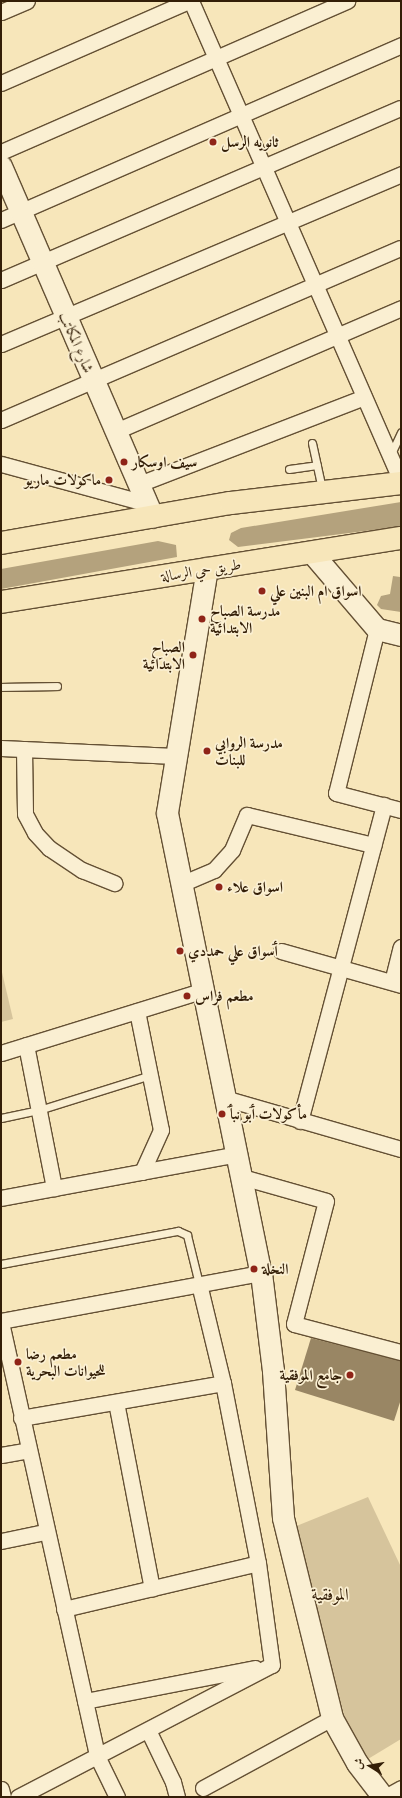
<!DOCTYPE html>
<meta charset="utf-8">
<style>
body{margin:0}
#map{position:relative;width:402px;height:1798px;overflow:hidden;background:#f7e6ba;font-family:"EB Garamond",Amiri,serif}
div>[style]{position:absolute}
.green>*{inset:0;background:#d6c49c}
.water>*{inset:0;background:#b4a27d}
.building>*{inset:0;background:#998664}
.roads{filter:drop-shadow(1px 0 #645034) drop-shadow(-1px 0 #645034) drop-shadow(0 1px #645034) drop-shadow(0 -1px #645034)}
.lane>*{height:7px;margin:-3.5px;padding:0 3.5px;transform-origin:3.5px;border-radius:3.5px;background:#faefd2}
.street>*{height:15px;margin:-7.5px;padding:0 7.5px;transform-origin:7.5px;border-radius:7.5px;background:#faefd2}
.secondary>*{height:21px;margin:-10.5px;padding:0 10.5px;transform-origin:10.5px;border-radius:10.5px;background:#faefd2}
.primary>*{height:22px;margin:-11px;padding:0 11px;transform-origin:11px;border-radius:11px;background:#f7e6ba}
.dots>*{width:11px;height:11px;translate:-50% -50%;box-sizing:border-box;border:2px solid #faefd2;border-radius:50%}
span{translate:-50% -50%;white-space:nowrap;text-align:center;line-height:1.15;-webkit-text-stroke:3.5px #faefd2;paint-order:stroke}
.poi-label{font-size:15px;color:#331e07;font-weight:700}
.left{translate:0 -50%;text-align:left}
.right{translate:-100% -50%;text-align:right}
.street-label{font-size:15px;color:#331e07}
.quarter-label{font-size:17px;color:#331e07}
.frame{position:absolute;inset:0;border:2px solid #331e07;pointer-events:none}
.north{position:absolute;left:350px;top:1746px;width:40px;height:40px;-webkit-text-stroke:3px #faefd2;paint-order:stroke;rotate:281deg;font-size:11px;font-weight:700;line-height:16px;text-align:center;color:#331e07}
.north::after{content:'';display:block;margin:auto;width:14px;height:18px;background:#331e07;clip-path:polygon(50% 0,100% 100%,50% 72%,0 100%)}
</style>
<div id="map">
<div class="green">
<div style="clip-path:polygon(1px 968px,13px 1019px,1px 1022px)"></div>
<div style="clip-path:polygon(368px 1497px,401px 1567px,401px 1739px,368px 1759px,345px 1718px,294px 1527px)"></div>
</div>
<div class="water">
<div style="clip-path:polygon(401px 502px,401px 526px,397px 527px,238px 547px,229px 540px,231px 533px,241px 528px)"></div>
<div style="clip-path:polygon(158px 541px,176px 545px,177px 557px,1px 589px,1px 569px)"></div>
<div style="clip-path:polygon(393px 576px,400px 577px,401px 612px,381px 609px,377px 605px,381px 596px,390px 594px)"></div>
</div>
<div class="building">
<div style="clip-path:polygon(311px 1338px,401px 1361px,401px 1399px,394px 1421px,295px 1390px)"></div>
</div>
<div class="roads">
<div class="lane">
<div style="left:312px;top:443px;width:47px;rotate:77.7deg"></div>
<div style="left:390px;top:456px;width:26px;rotate:-65deg"></div>
<div style="left:289px;top:469px;width:28px;rotate:-8deg"></div>
<div style="left:1px;top:687px;width:56px;rotate:-1deg"></div>
<div style="left:1px;top:1118px;width:39px;rotate:-12deg"></div>
<div style="left:39px;top:1110px;width:117px;rotate:-17.4deg"></div>
<div style="left:1px;top:1264px;width:180px;rotate:-10.6deg"></div>
<div style="left:178px;top:1231px;width:10px;rotate:24deg"></div>
<div style="left:187px;top:1235px;width:50px;rotate:76.2deg"></div>
</div>
<div class="street">
<div style="left:191px;top:1px;width:524px;rotate:66.37deg"></div>
<div style="left:1px;top:12px;width:28px;rotate:-23deg"></div>
<div style="left:1px;top:83px;width:205px;rotate:-23.6deg"></div>
<div style="left:1px;top:152px;width:378px;rotate:-23.6deg"></div>
<div style="left:1px;top:220px;width:437px;rotate:-23.6deg"></div>
<div style="left:1px;top:280px;width:435px;rotate:-23.3deg"></div>
<div style="left:1px;top:344px;width:435px;rotate:-23deg"></div>
<div style="left:1px;top:420px;width:435px;rotate:-23.3deg"></div>
<div style="left:116px;top:431px;width:310px;rotate:-23.3deg"></div>
<div style="left:1px;top:464px;width:152px;rotate:15.2deg"></div>
<div style="left:139px;top:484px;width:241px;rotate:-21.1deg"></div>
<div style="left:377px;top:629px;width:169px;rotate:104deg"></div>
<div style="left:336px;top:793px;width:67px;rotate:14.7deg"></div>
<div style="left:1px;top:748px;width:174px;rotate:2.6deg"></div>
<div style="left:24px;top:749px;width:65px;rotate:89.1deg"></div>
<div style="left:25px;top:814px;width:21px;rotate:62deg"></div>
<div style="left:35px;top:833px;width:21px;rotate:47deg"></div>
<div style="left:49px;top:848px;width:40px;rotate:34deg"></div>
<div style="left:82px;top:870px;width:35px;rotate:22deg"></div>
<div style="left:181px;top:884px;width:36px;rotate:-23deg"></div>
<div style="left:214px;top:870px;width:27px;rotate:-48deg"></div>
<div style="left:232px;top:850px;width:38px;rotate:-67deg"></div>
<div style="left:247px;top:815px;width:130px;rotate:13.4deg"></div>
<div style="left:281px;top:951px;width:125px;rotate:15.8deg"></div>
<div style="left:392px;top:982px;width:36px;rotate:-76deg"></div>
<div style="left:137px;top:1011px;width:121px;rotate:78.6deg"></div>
<div style="left:161px;top:1130px;width:46px;rotate:114.3deg"></div>
<div style="left:26px;top:1045px;width:146px;rotate:78.9deg"></div>
<div style="left:1px;top:1053px;width:209px;rotate:-17.2deg"></div>
<div style="left:224px;top:1098px;width:184px;rotate:16.1deg"></div>
<div style="left:300px;top:1121px;width:327px;rotate:-75.1deg"></div>
<div style="left:242px;top:1177px;width:87px;rotate:15.9deg"></div>
<div style="left:326px;top:1201px;width:127px;rotate:104.6deg"></div>
<div style="left:294px;top:1324px;width:111px;rotate:14.7deg"></div>
<div style="left:1px;top:1198px;width:241px;rotate:-10.5deg"></div>
<div style="left:199px;top:1284px;width:102px;rotate:76.4deg"></div>
<div style="left:223px;top:1383px;width:183px;rotate:79deg"></div>
<div style="left:258px;top:1563px;width:103px;rotate:82.2deg"></div>
<div style="left:1px;top:1321px;width:264px;rotate:-10.5deg"></div>
<div style="left:1px;top:1322px;width:444px;rotate:77.5deg"></div>
<div style="left:97px;top:1756px;width:46px;rotate:64deg"></div>
<div style="left:116px;top:1402px;width:190px;rotate:79.1deg"></div>
<div style="left:21px;top:1418px;width:205px;rotate:-9.8deg"></div>
<div style="left:1px;top:1455px;width:27px;rotate:-10deg"></div>
<div style="left:1px;top:1541px;width:45px;rotate:-11.6deg"></div>
<div style="left:64px;top:1609px;width:199px;rotate:-13.3deg"></div>
<div style="left:85px;top:1701px;width:173px;rotate:-11deg"></div>
<div style="left:148px;top:1730px;width:58px;rotate:64.3deg"></div>
<div style="left:173px;top:1782px;width:16px;rotate:75deg"></div>
<div style="left:203px;top:1788px;width:147px;rotate:-28.5deg"></div>
<div style="left:1px;top:1789px;width:8px;rotate:76deg"></div>
<div style="left:18px;top:1797px;width:286px;rotate:-27.5deg"></div>
<div style="left:385px;top:1797px;width:18px;rotate:-29deg"></div>
</div>
<div class="secondary">
<div style="left:1px;top:166px;width:382px;rotate:66.6deg"></div>
<div style="left:312px;top:553px;width:100px;rotate:49.5deg"></div>
<div style="left:377px;top:629px;width:25px;rotate:14deg"></div>
<div style="left:207px;top:568px;width:248px;rotate:99.3deg"></div>
<div style="left:167px;top:813px;width:470px;rotate:78.5deg"></div>
<div style="left:261px;top:1273px;width:99px;rotate:83deg"></div>
<div style="left:273px;top:1371px;width:147px;rotate:86.1deg"></div>
<div style="left:283px;top:1518px;width:206px;rotate:76.2deg"></div>
<div style="left:332px;top:1718px;width:51px;rotate:60.9deg"></div>
<div style="left:357px;top:1763px;width:43px;rotate:52.6deg"></div>
</div>
<div class="primary">
<div style="left:1px;top:543px;width:233px;rotate:-9.9deg"></div>
<div style="left:231px;top:503px;width:171px;rotate:-6.7deg"></div>
<div style="left:1px;top:602px;width:405px;rotate:-9.1deg"></div>
</div>
</div>
<div class="dots">
<div style="left:213px;top:142px;background:#8f2418"></div>
<div style="left:124px;top:462px;background:#8f2418"></div>
<div style="left:109px;top:480px;background:#8f2418"></div>
<div style="left:262px;top:591px;background:#8f2418"></div>
<div style="left:202px;top:619px;background:#8f2418"></div>
<div style="left:193px;top:655px;background:#8f2418"></div>
<div style="left:207px;top:751px;background:#8f2418"></div>
<div style="left:219px;top:887px;background:#8f2418"></div>
<div style="left:180px;top:951px;background:#8f2418"></div>
<div style="left:187px;top:996px;background:#8f2418"></div>
<div style="left:222px;top:1114px;background:#8f2418"></div>
<div style="left:254px;top:1269px;background:#8f2418"></div>
<div style="left:18px;top:1362px;background:#8f2418"></div>
<div style="left:350px;top:1375px;background:#8f2418"></div>
</div>
<div class="poi-label">
<span class="left" style="left:221px;top:142px">ثانويه الرسل</span>
<span class="left" style="left:132px;top:462px">سيف اوسكار</span>
<span class="right" style="left:101px;top:480px">ماكولات ماريو</span>
<span class="left" style="left:270px;top:591px">اسواق ام البنين علي</span>
<span class="left" style="left:210px;top:619px">مدرسة الصباح<br>الابتدائية</span>
<span class="right" style="left:185px;top:655px">الصباح<br>الابتدائية</span>
<span class="left" style="left:215px;top:751px">مدرسة الروابي<br>للبنات</span>
<span class="left" style="left:227px;top:887px">اسواق علاء</span>
<span class="left" style="left:188px;top:951px">ٲسواق علي حمددي</span>
<span class="left" style="left:195px;top:996px">مطعم فراس</span>
<span class="left" style="left:230px;top:1114px">مأكولات ٲبو نبٲ</span>
<span class="left" style="left:262px;top:1269px">النخلة</span>
<span class="left" style="left:26px;top:1362px">مطعم رضا<br>للحيوانات البحرية</span>
<span class="right" style="left:342px;top:1375px">جامع الموفقية</span>
</div>
<div class="street-label">
<span style="left:77px;top:342px;rotate:67deg">شارع المكاتب</span>
<span style="left:201px;top:570px;rotate:-9deg">طريق حي الرسالة</span>
</div>
<div class="quarter-label">
<span style="left:330px;top:1595px">الموفقية</span>
</div>
<div class="frame"></div>
<div class="north">ش</div>
</div>
